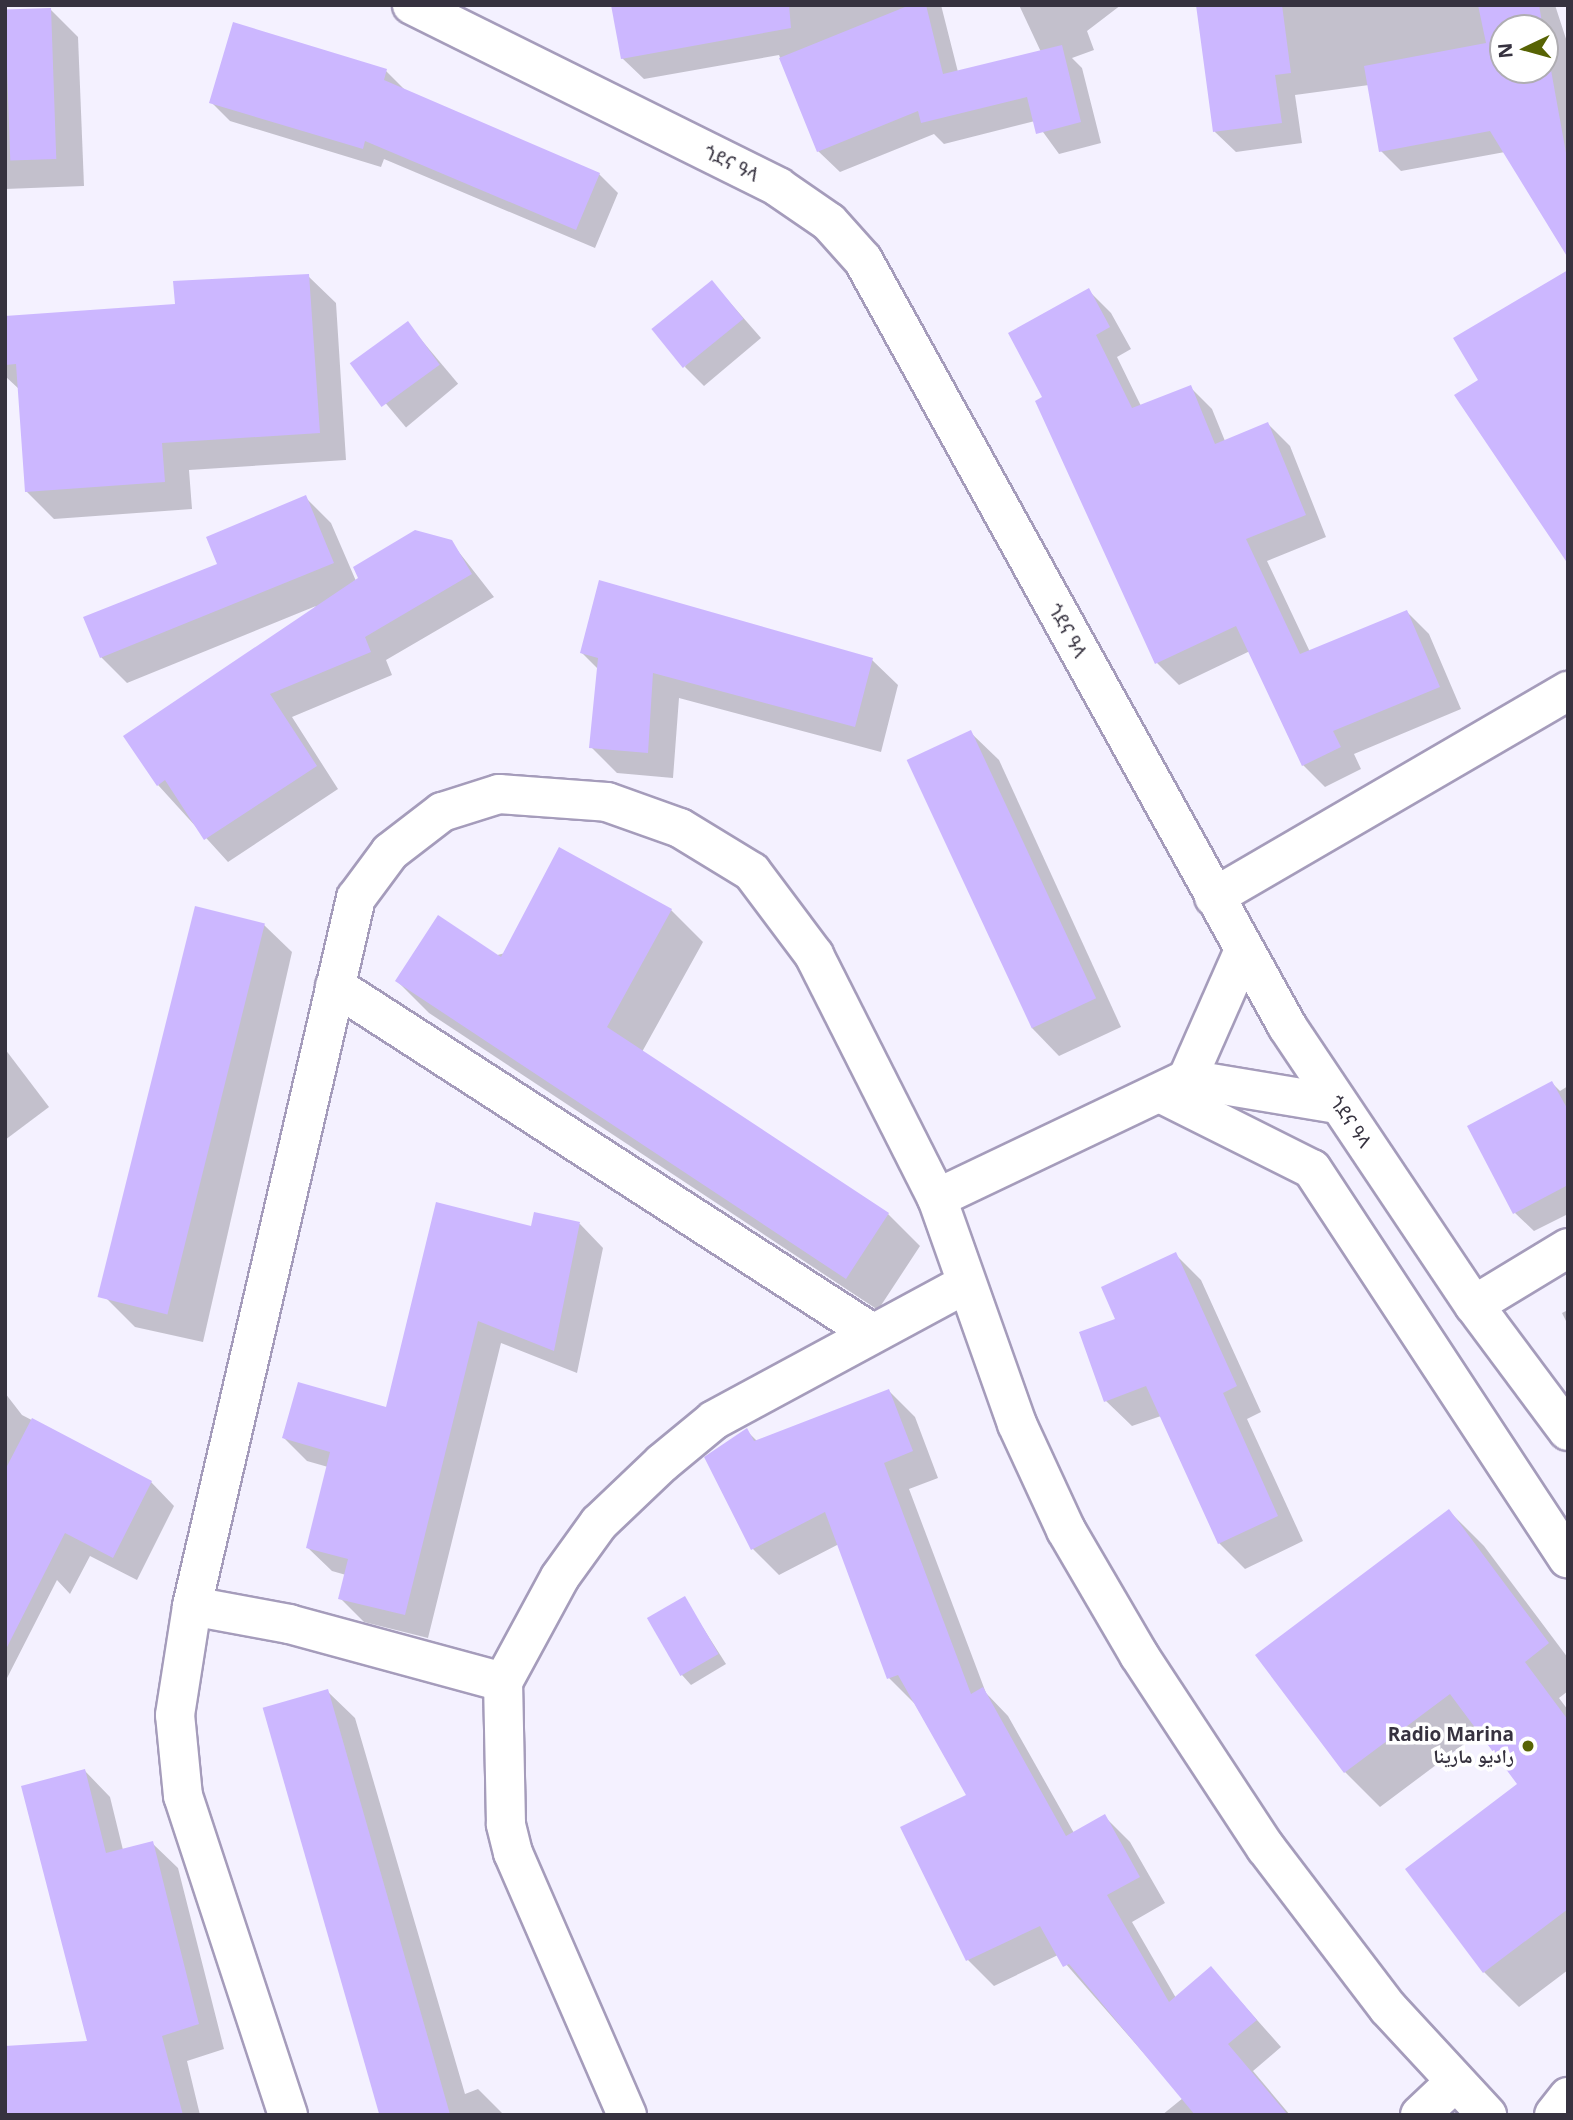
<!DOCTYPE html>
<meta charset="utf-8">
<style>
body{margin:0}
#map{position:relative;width:1573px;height:2120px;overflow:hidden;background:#f4f1ff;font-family:"Open Sans","Noto Naskh Arabic","Noto Sans Ethiopic",sans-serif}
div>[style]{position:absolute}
.shadow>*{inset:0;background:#0003;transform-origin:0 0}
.building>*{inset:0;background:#ccb7ff;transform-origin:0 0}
.roads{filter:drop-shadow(2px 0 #a59cbb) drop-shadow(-2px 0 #a59cbb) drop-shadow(0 2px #a59cbb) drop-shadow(0 -2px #a59cbb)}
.minor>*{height:38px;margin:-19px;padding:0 19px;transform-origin:19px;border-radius:19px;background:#fff}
.dots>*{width:19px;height:19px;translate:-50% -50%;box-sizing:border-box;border:4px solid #fff;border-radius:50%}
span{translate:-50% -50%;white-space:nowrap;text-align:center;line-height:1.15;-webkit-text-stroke:7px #fff;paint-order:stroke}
.street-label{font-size:19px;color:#36323f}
.poi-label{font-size:19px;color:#36323f;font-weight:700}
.right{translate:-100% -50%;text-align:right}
.frame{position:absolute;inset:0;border:7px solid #36323f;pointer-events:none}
.north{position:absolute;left:1489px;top:14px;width:70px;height:70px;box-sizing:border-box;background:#fff;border:2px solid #afadb2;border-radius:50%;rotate:265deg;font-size:19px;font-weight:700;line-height:28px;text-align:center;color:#36323f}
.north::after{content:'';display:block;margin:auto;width:24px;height:32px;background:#576304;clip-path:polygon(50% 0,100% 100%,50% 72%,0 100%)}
</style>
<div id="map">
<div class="shadow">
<div style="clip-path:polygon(613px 5px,941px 5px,958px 72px,1041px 52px,1019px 5px,1121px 5px,1087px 31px,1094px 50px,1072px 58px,1082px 68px,1101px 143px,1059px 154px,1035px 121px,944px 144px,934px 134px,840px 172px,818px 151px,779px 55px,644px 79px,622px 58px)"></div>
<div style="clip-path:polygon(evenodd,1198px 5px,1555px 5px,1568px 45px,1568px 254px,1505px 152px,1401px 171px,1381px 151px,1369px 85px,1295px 95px,1302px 143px,1236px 152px,1215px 132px,1198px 5px,1503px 28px,1545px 28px,1545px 70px,1503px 70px,1503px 28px)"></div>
<div style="clip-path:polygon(51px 10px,78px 37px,84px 186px,5px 189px,5px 11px)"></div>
<div style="clip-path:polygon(386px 71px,405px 90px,599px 174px,618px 193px,595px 248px,384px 159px,381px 167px,230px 121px,211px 102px)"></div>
<div style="clip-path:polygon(308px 276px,336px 303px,346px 460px,189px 470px,192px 509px,54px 519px,26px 491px,20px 390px,5px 376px,5px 318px,177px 305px)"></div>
<div style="clip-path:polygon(712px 282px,761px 338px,704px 386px,685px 367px)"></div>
<div style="clip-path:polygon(1089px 291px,1111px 313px,1131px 349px,1117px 357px,1141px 406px,1190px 387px,1212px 409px,1225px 441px,1268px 424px,1290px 446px,1326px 537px,1267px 561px,1310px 652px,1407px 612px,1429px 634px,1461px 709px,1354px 754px,1361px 769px,1325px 787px,1303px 765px,1250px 651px,1179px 685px,1157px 663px,1045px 398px)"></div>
<div style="left:408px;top:324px;width:78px;height:68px;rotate:50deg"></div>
<div style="clip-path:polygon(305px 497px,331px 523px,356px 581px,451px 542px,494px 597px,386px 660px,392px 675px,292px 717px,338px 789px,228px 862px,158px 785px,316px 606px,127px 683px,101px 657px)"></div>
<div style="clip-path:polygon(582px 653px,872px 660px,898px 685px,881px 752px,679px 698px,673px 778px,617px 773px,591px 747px,598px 669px)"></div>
<div style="clip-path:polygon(971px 733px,999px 760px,1121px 1027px,1059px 1056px,1032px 1028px)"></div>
<div style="clip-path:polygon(671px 910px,703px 942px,642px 1052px,888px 1214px,920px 1246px,878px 1310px,429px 1013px,397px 981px)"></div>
<div style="clip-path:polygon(264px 925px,292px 952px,203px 1342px,135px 1327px,107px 1299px)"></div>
<div style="clip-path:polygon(5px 1049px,49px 1107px,5px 1140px)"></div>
<div style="clip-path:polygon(1552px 1083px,1560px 1091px,1568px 1086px,1568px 1214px,1534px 1231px,1515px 1213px)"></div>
<div style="clip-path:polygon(580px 1224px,603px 1248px,577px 1373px,501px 1343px,428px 1638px,364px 1622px,340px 1598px,346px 1575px,332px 1571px,308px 1548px,328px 1467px,307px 1461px,284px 1438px,387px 1409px,532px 1229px)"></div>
<div style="clip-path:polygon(1175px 1254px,1201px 1280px,1261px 1412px,1247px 1419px,1303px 1541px,1245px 1569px,1219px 1543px,1161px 1416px,1132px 1426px,1106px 1401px,1117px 1320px)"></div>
<div style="clip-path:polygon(1568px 1310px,1568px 1325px,1562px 1313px)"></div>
<div style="clip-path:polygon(889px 1391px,915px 1417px,938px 1478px,909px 1489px,986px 1693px,1008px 1716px,1074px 1833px,1104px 1816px,1130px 1842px,1165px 1903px,1132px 1922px,1176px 1998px,1211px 1968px,1281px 2047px,1253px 2071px,1290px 2115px,1162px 2115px,1183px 2098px,1058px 1955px,994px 1986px,968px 1960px,968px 1795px,915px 1704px,889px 1678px,839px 1544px,779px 1575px,753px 1549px,747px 1431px,758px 1442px)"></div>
<div style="clip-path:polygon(5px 1393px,22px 1415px,151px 1482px,174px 1506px,137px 1580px,90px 1556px,70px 1594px,57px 1580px,5px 1682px)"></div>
<div style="clip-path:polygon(1449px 1511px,1484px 1546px,1568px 1658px,1568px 1691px,1559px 1698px,1568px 1710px,1568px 1970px,1519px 2007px,1484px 1972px,1519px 1784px,1480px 1732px,1380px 1807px,1345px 1772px,1257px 1655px)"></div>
<div style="clip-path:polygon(684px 1598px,726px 1664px,691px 1685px,682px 1675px)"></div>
<div style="clip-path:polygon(327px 1691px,355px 1718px,465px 2094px,478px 2089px,504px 2115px,384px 2115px)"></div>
<div style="clip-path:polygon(85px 1771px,110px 1797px,123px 1850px,152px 1843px,178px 1868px,224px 2049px,187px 2061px,200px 2115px,5px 2115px,89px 2043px)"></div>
</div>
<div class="building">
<div style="clip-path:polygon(611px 5px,789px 5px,791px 28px,621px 59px)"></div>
<div style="clip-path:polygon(910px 5px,926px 5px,943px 74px,1062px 45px,1081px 122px,1036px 134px,1027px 97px,921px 123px,918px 111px,817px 152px,779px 58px)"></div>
<div style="clip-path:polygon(1196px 5px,1282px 5px,1291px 73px,1275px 75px,1282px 123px,1213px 132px)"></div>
<div style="clip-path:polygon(1478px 5px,1539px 5px,1543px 28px,1503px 28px,1503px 70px,1545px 70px,1545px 37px,1568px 164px,1568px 258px,1490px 131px,1379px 152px,1364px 66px,1486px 43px)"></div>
<div style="left:51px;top:8px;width:151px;height:46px;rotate:88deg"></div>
<div style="clip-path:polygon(233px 22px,387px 69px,384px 80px,600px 173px,576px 230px,365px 141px,363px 149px,209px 103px)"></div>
<div style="clip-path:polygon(1568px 270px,1568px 564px,1454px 395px,1478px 380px,1453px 338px)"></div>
<div style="clip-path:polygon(309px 274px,320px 433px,162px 443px,165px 482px,25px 492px,16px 364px,5px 365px,5px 316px,175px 304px,173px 281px)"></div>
<div style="left:712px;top:280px;width:50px;height:78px;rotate:51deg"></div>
<div style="clip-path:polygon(1089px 288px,1110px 327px,1096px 335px,1132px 408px,1191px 385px,1215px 444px,1268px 422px,1306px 515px,1246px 539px,1300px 654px,1407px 610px,1440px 687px,1333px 731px,1341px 747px,1302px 766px,1236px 626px,1155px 664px,1035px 401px,1042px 397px,1008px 333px)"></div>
<div style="left:408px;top:321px;width:54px;height:72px;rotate:54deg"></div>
<div style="clip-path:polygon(306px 495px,334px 563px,100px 658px,83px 617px,217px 564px,206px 537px)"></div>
<div style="clip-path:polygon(415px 530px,452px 540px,472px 574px,365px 637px,371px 652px,270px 694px,317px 766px,204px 840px,165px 780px,157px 786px,123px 736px,358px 578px,353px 567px)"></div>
<div style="clip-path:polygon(599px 580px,873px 658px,855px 727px,653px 673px,648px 753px,589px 748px,598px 658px,580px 653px)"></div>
<div style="left:971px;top:730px;width:296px;height:71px;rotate:65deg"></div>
<div style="clip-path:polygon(559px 847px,672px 909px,607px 1027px,889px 1213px,846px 1279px,395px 981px,438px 915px,501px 957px)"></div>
<div style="left:195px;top:906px;width:72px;height:403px;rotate:14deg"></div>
<div style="clip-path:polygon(1552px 1081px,1568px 1110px,1568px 1185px,1513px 1214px,1467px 1126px)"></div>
<div style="clip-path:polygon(436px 1202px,531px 1226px,534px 1212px,580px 1222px,554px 1351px,478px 1321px,405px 1615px,338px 1599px,348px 1559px,306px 1548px,330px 1452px,282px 1438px,298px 1382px,386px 1407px)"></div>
<div style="clip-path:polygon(1176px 1252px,1237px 1386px,1223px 1393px,1278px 1516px,1218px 1544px,1146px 1386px,1104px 1402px,1079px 1332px,1115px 1319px,1101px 1287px)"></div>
<div style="clip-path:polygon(889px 1389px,913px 1451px,884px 1463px,971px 1694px,983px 1687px,1066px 1836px,1105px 1814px,1140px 1877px,1107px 1895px,1169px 2002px,1211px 1966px,1257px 2020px,1228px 2044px,1288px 2115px,1195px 2115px,1069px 1964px,1063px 1967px,1040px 1926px,966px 1961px,900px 1827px,966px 1795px,898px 1675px,887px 1679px,825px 1512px,751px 1550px,704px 1457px,747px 1428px,754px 1441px)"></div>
<div style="clip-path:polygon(32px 1418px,152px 1481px,113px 1558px,65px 1533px,5px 1651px,5px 1470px)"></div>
<div style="clip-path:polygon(1449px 1509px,1549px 1643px,1525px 1662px,1568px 1720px,1568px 1909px,1483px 1973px,1405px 1869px,1517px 1784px,1450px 1694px,1344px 1773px,1255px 1655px)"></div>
<div style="left:685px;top:1596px;width:67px;height:44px;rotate:60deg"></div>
<div style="left:328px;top:1689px;width:444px;height:68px;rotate:74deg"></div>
<div style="clip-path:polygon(85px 1769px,106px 1853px,153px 1841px,199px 2024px,162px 2036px,183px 2115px,5px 2115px,5px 2046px,87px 2041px,21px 1786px)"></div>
</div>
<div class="roads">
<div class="minor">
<div style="left:412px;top:5px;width:409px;rotate:26.4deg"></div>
<div style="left:778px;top:187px;width:62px;rotate:34.5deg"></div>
<div style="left:829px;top:222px;width:51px;rotate:48.2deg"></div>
<div style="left:863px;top:260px;width:876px;rotate:61.03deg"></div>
<div style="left:1287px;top:1026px;width:336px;rotate:56.2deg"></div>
<div style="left:1474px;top:1305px;width:157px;rotate:53.3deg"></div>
<div style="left:1214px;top:897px;width:410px;rotate:-30.2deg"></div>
<div style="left:1244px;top:950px;width:141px;rotate:113.8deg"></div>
<div style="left:1187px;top:1079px;width:277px;rotate:154.5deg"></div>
<div style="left:937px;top:1198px;width:240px;rotate:70.5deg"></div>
<div style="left:1017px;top:1424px;width:117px;rotate:65.2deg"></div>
<div style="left:1066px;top:1530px;width:145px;rotate:59.7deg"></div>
<div style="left:1139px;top:1655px;width:231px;rotate:56.7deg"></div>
<div style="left:1266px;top:1848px;width:201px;rotate:52.7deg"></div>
<div style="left:1388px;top:2008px;width:146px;rotate:47.2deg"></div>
<div style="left:335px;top:986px;width:639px;rotate:32.87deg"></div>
<div style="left:1187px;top:1079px;width:152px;rotate:9.5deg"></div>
<div style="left:1164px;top:1095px;width:165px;rotate:26.6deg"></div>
<div style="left:1312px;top:1169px;width:466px;rotate:56.7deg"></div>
<div style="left:1474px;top:1305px;width:110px;rotate:-31.2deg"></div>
<div style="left:192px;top:1606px;width:99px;rotate:10.5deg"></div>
<div style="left:289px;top:1624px;width:222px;rotate:15.2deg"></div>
<div style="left:288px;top:2115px;width:336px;rotate:-108.2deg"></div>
<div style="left:183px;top:1796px;width:81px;rotate:-95.6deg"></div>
<div style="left:175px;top:1715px;width:110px;rotate:-81.1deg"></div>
<div style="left:192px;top:1606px;width:727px;rotate:-76.96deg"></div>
<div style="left:356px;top:898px;width:57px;rotate:-53.5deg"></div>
<div style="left:390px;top:852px;width:66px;rotate:-37.6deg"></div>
<div style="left:442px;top:812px;width:60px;rotate:-17.5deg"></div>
<div style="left:499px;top:794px;width:108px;rotate:4.2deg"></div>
<div style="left:607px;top:802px;width:77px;rotate:19.6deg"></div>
<div style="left:680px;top:828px;width:84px;rotate:31.4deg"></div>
<div style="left:752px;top:872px;width:104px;rotate:53.2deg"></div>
<div style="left:814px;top:955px;width:272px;rotate:63.2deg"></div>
<div style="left:627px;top:2115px;width:286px;rotate:-113.5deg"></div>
<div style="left:513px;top:1853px;width:30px;rotate:-104deg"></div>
<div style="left:506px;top:1824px;width:142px;rotate:-91.2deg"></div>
<div style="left:503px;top:1682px;width:119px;rotate:-61.5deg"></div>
<div style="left:560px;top:1577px;width:67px;rotate:-54.2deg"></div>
<div style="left:599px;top:1523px;width:87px;rotate:-43.6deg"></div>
<div style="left:662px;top:1463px;width:67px;rotate:-39.6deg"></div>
<div style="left:714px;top:1420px;width:286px;rotate:-28.4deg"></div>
<div style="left:1420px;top:2115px;width:48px;rotate:-43.3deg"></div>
<div style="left:1554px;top:2115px;width:23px;rotate:-52deg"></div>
</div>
</div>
<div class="dots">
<div style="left:1528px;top:1746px;background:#576304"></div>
</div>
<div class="street-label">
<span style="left:731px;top:164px;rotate:26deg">ጎደና ዓላ</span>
<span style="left:1067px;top:631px;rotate:61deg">ጎደና ዓላ</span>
<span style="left:1350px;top:1122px;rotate:56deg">ጎደና ዓላ</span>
</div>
<div class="poi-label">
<span class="right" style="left:1514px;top:1746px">Radio Marina<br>راديو مارينا</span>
</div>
<div class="frame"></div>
<div class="north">N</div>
</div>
